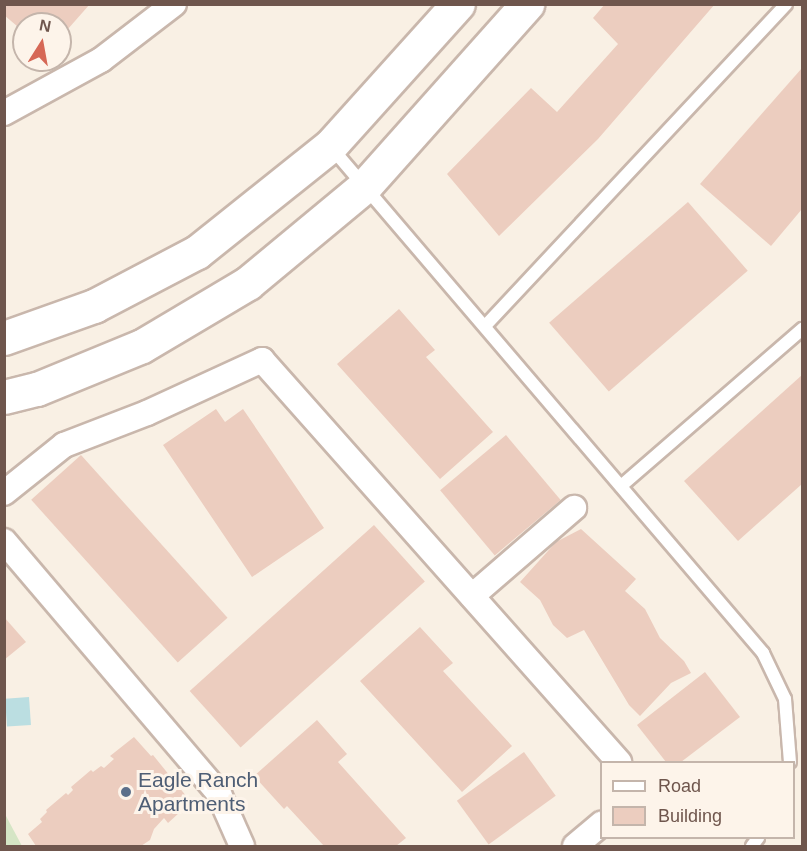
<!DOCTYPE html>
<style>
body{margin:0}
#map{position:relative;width:807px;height:851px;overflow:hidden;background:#f9f0e4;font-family:Arial,sans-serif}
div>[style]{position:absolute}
.green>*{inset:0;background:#d5e5c5}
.water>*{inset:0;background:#bbdee1;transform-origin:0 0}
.building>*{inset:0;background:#eccdbf;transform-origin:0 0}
.roads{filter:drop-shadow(2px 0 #c9b7ac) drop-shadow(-2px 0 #c9b7ac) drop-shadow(0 2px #c9b7ac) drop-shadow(0 -2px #c9b7ac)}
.service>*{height:12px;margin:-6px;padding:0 6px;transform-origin:6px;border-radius:6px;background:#fff}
.minor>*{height:24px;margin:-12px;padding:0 12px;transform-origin:12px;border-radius:12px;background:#fff}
.secondary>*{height:33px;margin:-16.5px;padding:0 16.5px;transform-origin:16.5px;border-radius:16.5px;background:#fff}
.dots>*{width:16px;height:16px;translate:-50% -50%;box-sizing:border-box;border:3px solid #fdf4ea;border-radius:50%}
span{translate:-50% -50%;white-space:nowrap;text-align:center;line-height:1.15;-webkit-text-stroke:6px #fdf4ea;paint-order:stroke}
.service-label{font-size:21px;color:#4e5e75}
.left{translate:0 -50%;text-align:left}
.frame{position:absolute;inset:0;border:6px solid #6f564d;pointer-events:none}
.legend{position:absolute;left:600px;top:761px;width:195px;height:78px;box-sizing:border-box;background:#fdf4ea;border:2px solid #c4b5ab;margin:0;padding:8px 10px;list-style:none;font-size:18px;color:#6f564d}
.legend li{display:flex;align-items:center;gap:12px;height:30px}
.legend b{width:30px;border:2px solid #c4b5ab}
.north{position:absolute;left:12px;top:12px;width:60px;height:60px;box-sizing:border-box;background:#fdf4ea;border:2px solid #c4b5ab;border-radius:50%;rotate:11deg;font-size:16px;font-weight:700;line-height:24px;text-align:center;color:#6f564d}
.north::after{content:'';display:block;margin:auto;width:21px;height:27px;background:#d66856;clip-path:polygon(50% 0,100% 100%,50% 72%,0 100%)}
</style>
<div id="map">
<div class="green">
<div style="clip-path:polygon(4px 814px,6px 816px,22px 846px,5px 846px)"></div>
</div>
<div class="water">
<div style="left:29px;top:697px;width:28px;height:24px;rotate:86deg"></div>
</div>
<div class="building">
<div style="clip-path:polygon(8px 4px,90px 4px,60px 38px,60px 24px,24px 24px,24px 32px,4px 15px,4px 9px)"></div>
<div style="clip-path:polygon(605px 4px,715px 4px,598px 139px,499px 236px,447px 174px,531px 88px,557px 112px,618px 44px,593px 18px)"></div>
<div style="clip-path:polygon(802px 68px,802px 209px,771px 246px,700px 184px)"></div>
<div style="left:688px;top:202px;width:91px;height:184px;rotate:49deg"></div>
<div style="clip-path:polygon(399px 309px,435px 350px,426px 357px,493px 432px,440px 479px,337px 364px)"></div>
<div style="clip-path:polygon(802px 375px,802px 484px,738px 541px,684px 481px)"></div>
<div style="clip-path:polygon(216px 409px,225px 422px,243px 409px,324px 528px,252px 577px,163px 445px)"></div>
<div style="left:506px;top:435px;width:85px;height:86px;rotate:50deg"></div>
<div style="left:81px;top:455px;width:219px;height:67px;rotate:48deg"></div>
<div style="left:374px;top:525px;width:76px;height:248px;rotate:48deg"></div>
<div style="clip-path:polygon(581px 529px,636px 579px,625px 591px,645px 609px,660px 638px,684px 661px,691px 673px,671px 683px,640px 716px,629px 705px,584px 630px,567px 638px,553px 625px,540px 600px,520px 582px,556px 542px)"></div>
<div style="clip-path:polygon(4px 617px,26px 642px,4px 660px)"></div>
<div style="clip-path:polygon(420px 627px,453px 663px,443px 671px,512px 746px,462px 792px,360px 681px)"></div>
<div style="clip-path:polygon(705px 672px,740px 717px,681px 762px,666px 762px,637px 725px)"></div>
<div style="clip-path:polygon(317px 720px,347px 754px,338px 762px,406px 838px,396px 846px,324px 846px,287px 806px,284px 809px,254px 776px)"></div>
<div style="clip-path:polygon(134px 737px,151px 756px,153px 755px,191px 802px,168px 823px,164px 818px,154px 829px,150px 840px,141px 846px,36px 846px,28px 834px,42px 822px,40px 819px,47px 812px,46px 810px,66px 793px,68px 795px,73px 790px,71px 787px,91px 770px,93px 772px,101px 766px,104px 768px,114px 759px,110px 756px)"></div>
<div style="left:524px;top:752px;width:54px;height:83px;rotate:54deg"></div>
</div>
<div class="roads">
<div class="service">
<div style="left:330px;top:146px;width:667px;rotate:49.5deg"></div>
<div style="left:763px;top:653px;width:51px;rotate:64.4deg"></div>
<div style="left:785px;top:699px;width:63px;rotate:85.5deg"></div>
<div style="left:486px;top:325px;width:439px;rotate:-46.9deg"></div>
<div style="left:621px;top:486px;width:240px;rotate:-40.9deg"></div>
<div style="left:752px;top:846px;width:10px;rotate:-53deg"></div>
</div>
<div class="minor">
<div style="left:4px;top:113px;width:111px;rotate:-28.7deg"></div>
<div style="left:101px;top:60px;width:92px;rotate:-37.5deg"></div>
<div style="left:4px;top:493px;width:77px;rotate:-38.7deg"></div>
<div style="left:64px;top:445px;width:89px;rotate:-21.1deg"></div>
<div style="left:147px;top:413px;width:127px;rotate:-24.7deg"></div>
<div style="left:262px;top:360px;width:538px;rotate:48.39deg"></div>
<div style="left:4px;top:541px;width:332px;rotate:49.6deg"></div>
<div style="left:219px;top:794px;width:57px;rotate:66.1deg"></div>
<div style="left:472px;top:596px;width:135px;rotate:-40.8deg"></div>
<div style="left:575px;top:846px;width:35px;rotate:-40deg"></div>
</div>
<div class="secondary">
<div style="left:4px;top:338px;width:96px;rotate:-19.6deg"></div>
<div style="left:94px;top:306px;width:116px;rotate:-27.7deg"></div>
<div style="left:197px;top:252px;width:170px;rotate:-38.6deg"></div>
<div style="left:330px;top:146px;width:191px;rotate:-48deg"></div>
<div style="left:4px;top:397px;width:34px;rotate:-14deg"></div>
<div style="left:37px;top:389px;width:113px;rotate:-22.3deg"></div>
<div style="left:142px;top:346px;width:123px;rotate:-30.7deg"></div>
<div style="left:248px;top:283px;width:152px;rotate:-39.7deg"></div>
<div style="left:365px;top:186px;width:244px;rotate:-48.3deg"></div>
</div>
</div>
<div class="dots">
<div style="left:126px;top:792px;background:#5c6f8a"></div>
</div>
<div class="service-label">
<span class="left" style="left:138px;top:792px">Eagle Ranch<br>Apartments</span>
</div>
<div class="frame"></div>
<ul class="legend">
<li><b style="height:8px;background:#fff"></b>Road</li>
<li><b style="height:16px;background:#eccdbf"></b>Building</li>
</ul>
<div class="north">N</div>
</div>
